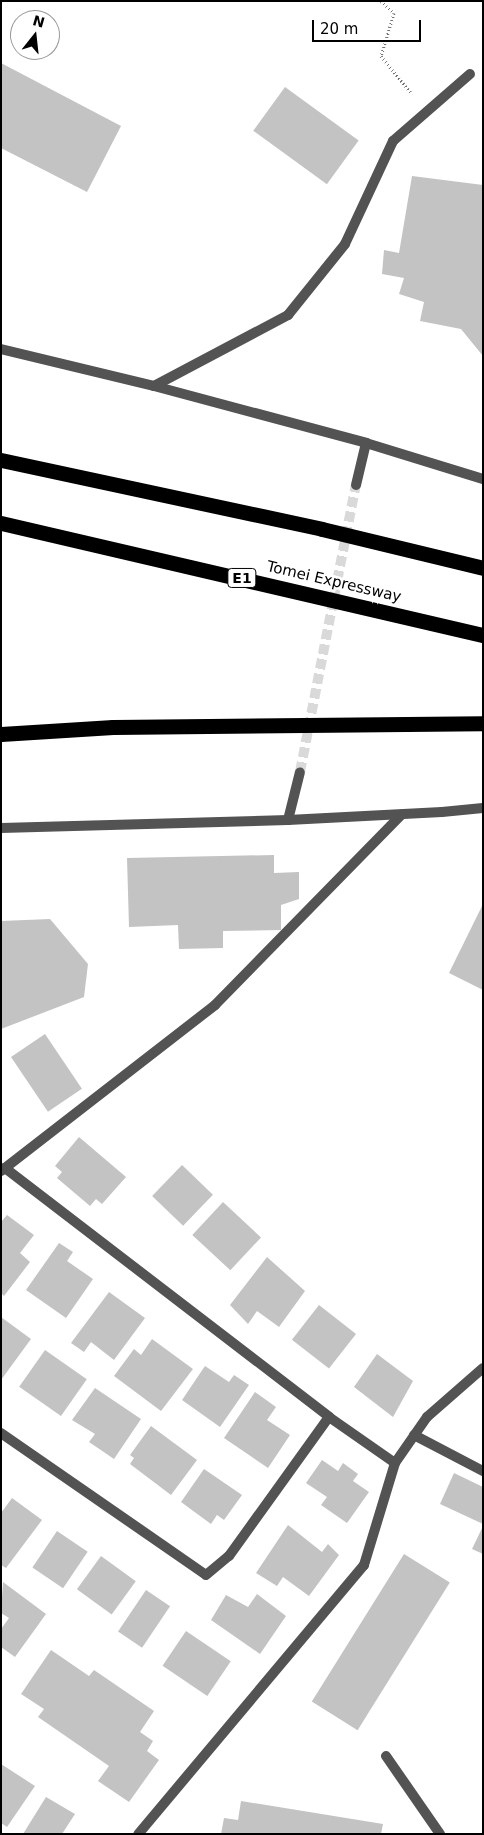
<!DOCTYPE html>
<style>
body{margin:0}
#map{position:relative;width:484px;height:1835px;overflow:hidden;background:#fff;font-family:"DejaVu Sans",sans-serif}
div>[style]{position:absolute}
.building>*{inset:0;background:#c3c3c3;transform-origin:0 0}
.street-tunnel>*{height:10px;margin-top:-5px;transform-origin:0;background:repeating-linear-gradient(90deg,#d9d9d9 0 10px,transparent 0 15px)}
.path>*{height:3px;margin-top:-1.5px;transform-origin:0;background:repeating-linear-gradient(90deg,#757575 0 1px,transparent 0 3.5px)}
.lane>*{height:10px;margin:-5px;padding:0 5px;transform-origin:5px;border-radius:5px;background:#535353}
.street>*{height:10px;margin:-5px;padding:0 5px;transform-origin:5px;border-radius:5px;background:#535353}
.highway>*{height:15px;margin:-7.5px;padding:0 7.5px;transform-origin:7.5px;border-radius:7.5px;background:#000}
span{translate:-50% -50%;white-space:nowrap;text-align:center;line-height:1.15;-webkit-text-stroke:5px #fff;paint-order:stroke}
.shield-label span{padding:1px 4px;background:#fff;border:1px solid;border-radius:4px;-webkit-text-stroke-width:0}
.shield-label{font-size:14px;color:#000;font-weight:700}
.street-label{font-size:15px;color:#000}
.frame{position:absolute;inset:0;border:2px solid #000;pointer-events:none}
.north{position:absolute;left:10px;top:10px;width:50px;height:50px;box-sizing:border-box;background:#fff;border:1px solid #999;border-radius:50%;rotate:16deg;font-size:14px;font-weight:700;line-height:20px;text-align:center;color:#000}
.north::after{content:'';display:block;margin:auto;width:18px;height:22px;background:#000;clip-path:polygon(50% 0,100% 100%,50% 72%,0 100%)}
.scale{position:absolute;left:312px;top:20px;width:109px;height:22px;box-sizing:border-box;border:2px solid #000;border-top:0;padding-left:6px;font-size:15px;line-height:18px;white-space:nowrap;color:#000;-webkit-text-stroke:4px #fff;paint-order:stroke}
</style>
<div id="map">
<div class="building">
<div style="clip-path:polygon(1px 63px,121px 126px,87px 192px,1px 148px)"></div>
<div style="left:285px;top:87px;width:91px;height:54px;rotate:36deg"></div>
<div style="clip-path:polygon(412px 176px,483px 185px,483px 356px,461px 329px,420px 321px,424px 302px,399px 294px,404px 278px,382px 274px,384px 250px,399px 253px)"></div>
<div style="clip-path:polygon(274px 855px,274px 873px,299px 872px,299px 899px,281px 905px,281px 930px,223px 931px,223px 948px,179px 949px,178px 925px,129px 927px,127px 858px)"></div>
<div style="clip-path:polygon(483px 904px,483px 990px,449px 973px)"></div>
<div style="clip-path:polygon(50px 919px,88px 964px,84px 997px,1px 1029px,1px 921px)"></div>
<div style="left:45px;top:1034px;width:66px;height:41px;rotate:56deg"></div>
<div style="clip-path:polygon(79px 1137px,126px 1177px,102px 1204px,96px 1199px,90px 1206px,57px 1178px,62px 1172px,55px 1166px)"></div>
<div style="left:182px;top:1165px;width:43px;height:43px;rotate:44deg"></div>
<div style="left:223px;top:1202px;width:52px;height:45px;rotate:43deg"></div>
<div style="clip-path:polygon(7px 1215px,34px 1235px,20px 1253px,30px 1262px,4px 1296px,1px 1293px,1px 1222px)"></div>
<div style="clip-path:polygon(59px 1243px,73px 1252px,67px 1261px,93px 1279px,66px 1318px,26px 1290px)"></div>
<div style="clip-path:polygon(267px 1257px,305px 1291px,279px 1327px,257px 1311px,248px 1324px,230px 1305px)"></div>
<div style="clip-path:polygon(109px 1292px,145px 1318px,114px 1360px,91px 1342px,84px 1352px,71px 1343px)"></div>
<div style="left:319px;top:1305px;width:47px;height:44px;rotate:38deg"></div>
<div style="clip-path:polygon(1px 1317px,31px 1339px,1px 1380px)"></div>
<div style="clip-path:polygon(152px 1339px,193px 1369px,161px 1411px,114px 1376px,134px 1349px,141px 1355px)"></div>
<div style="left:45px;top:1350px;width:51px;height:45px;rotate:35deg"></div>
<div style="clip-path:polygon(377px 1354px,413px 1381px,393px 1417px,354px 1387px)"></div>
<div style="clip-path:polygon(205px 1366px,229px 1382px,234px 1375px,249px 1385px,220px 1427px,182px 1400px)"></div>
<div style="clip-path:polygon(95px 1388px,141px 1419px,114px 1459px,89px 1442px,95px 1434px,72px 1420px)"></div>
<div style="clip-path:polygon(255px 1392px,276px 1407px,267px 1420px,290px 1435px,268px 1468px,224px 1438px)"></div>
<div style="clip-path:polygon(151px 1426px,197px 1460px,171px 1495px,130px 1464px,134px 1458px,130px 1455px)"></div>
<div style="clip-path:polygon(322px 1460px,338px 1471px,343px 1463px,358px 1474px,353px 1481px,369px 1492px,347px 1523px,321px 1505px,327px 1497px,306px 1483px)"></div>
<div style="clip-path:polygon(204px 1469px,242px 1495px,224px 1520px,217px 1515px,211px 1524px,181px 1502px)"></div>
<div style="clip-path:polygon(454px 1473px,483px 1487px,483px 1524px,440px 1504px)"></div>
<div style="clip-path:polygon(12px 1498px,42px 1520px,6px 1568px,1px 1565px,1px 1513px)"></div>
<div style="clip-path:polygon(288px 1525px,322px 1552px,328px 1544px,339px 1555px,309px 1596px,283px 1577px,277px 1586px,256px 1573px)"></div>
<div style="clip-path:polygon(483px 1526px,483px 1554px,472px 1549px)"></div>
<div style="left:57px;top:1531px;width:37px;height:44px;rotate:34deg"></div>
<div style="left:404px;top:1554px;width:54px;height:174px;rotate:32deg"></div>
<div style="left:101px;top:1556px;width:43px;height:41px;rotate:36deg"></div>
<div style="clip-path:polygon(3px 1582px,46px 1614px,15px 1657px,1px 1647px,1px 1629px,9px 1618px,1px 1613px)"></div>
<div style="left:146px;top:1590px;width:29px;height:50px;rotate:34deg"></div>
<div style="clip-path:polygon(257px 1594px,286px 1616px,260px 1654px,211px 1620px,226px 1595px,248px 1607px)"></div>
<div style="left:186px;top:1631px;width:54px;height:42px;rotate:34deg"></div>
<div style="clip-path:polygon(51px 1650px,89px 1676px,94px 1670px,154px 1711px,140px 1732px,153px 1741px,147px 1751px,159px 1760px,129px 1802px,98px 1781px,109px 1766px,38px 1717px,44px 1709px,21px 1694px)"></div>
<div style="clip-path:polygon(1px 1764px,35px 1786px,7px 1827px,1px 1823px)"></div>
<div style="clip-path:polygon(46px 1797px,75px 1814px,62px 1834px,23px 1834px)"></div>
<div style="clip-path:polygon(241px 1801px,383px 1824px,381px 1834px,221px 1834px,224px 1818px,238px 1820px)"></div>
</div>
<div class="street-tunnel">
<div style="left:300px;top:772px;width:292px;rotate:-79deg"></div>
</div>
<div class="path">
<div style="left:381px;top:1px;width:18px;rotate:43deg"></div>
<div style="left:394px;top:13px;width:45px;rotate:106.8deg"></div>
<div style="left:381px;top:56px;width:49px;rotate:50.8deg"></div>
</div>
<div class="lane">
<div style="left:5px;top:1168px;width:266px;rotate:-37.8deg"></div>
<div style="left:215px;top:1005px;width:267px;rotate:-45.6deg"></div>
<div style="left:395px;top:1463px;width:56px;rotate:-55.2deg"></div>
<div style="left:427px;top:1417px;width:74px;rotate:-41.2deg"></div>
</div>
<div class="street">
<div style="left:1px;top:349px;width:157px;rotate:13.6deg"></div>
<div style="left:154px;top:386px;width:220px;rotate:15deg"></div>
<div style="left:366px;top:443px;width:122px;rotate:17.1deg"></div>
<div style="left:154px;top:386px;width:152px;rotate:-27.9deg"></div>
<div style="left:288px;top:315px;width:91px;rotate:-51.2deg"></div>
<div style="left:345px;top:244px;width:114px;rotate:-65deg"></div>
<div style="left:393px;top:141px;width:102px;rotate:-41deg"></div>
<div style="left:356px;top:485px;width:43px;rotate:-76.6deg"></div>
<div style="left:288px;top:820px;width:49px;rotate:-76deg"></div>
<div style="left:1px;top:828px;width:287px;rotate:-1.6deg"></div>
<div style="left:288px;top:820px;width:154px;rotate:-3deg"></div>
<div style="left:442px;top:812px;width:41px;rotate:-5.6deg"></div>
<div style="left:1px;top:1171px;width:5px;rotate:-37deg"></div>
<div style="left:5px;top:1168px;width:409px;rotate:37.5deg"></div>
<div style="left:329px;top:1417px;width:80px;rotate:34.9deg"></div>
<div style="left:395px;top:1463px;width:107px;rotate:106.9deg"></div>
<div style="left:364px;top:1565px;width:351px;rotate:130deg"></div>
<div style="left:1px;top:1433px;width:249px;rotate:34.7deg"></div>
<div style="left:206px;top:1575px;width:30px;rotate:-40deg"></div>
<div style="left:229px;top:1556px;width:171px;rotate:-54.3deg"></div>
<div style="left:414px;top:1435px;width:78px;rotate:27.6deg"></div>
<div style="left:386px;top:1756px;width:95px;rotate:55.3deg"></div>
</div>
<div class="highway">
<div style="left:1px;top:460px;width:328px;rotate:12.1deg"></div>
<div style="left:322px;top:529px;width:166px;rotate:13.6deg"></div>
<div style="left:1px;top:523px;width:495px;rotate:13.1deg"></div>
<div style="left:1px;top:734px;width:112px;rotate:-3.6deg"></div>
<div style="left:113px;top:727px;width:370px;rotate:-0.6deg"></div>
</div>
<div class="shield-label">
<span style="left:242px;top:578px">E1</span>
</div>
<div class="street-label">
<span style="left:334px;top:582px;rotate:13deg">Tomei Expressway</span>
</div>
<div class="frame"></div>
<div class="north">N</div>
<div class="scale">20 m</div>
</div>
